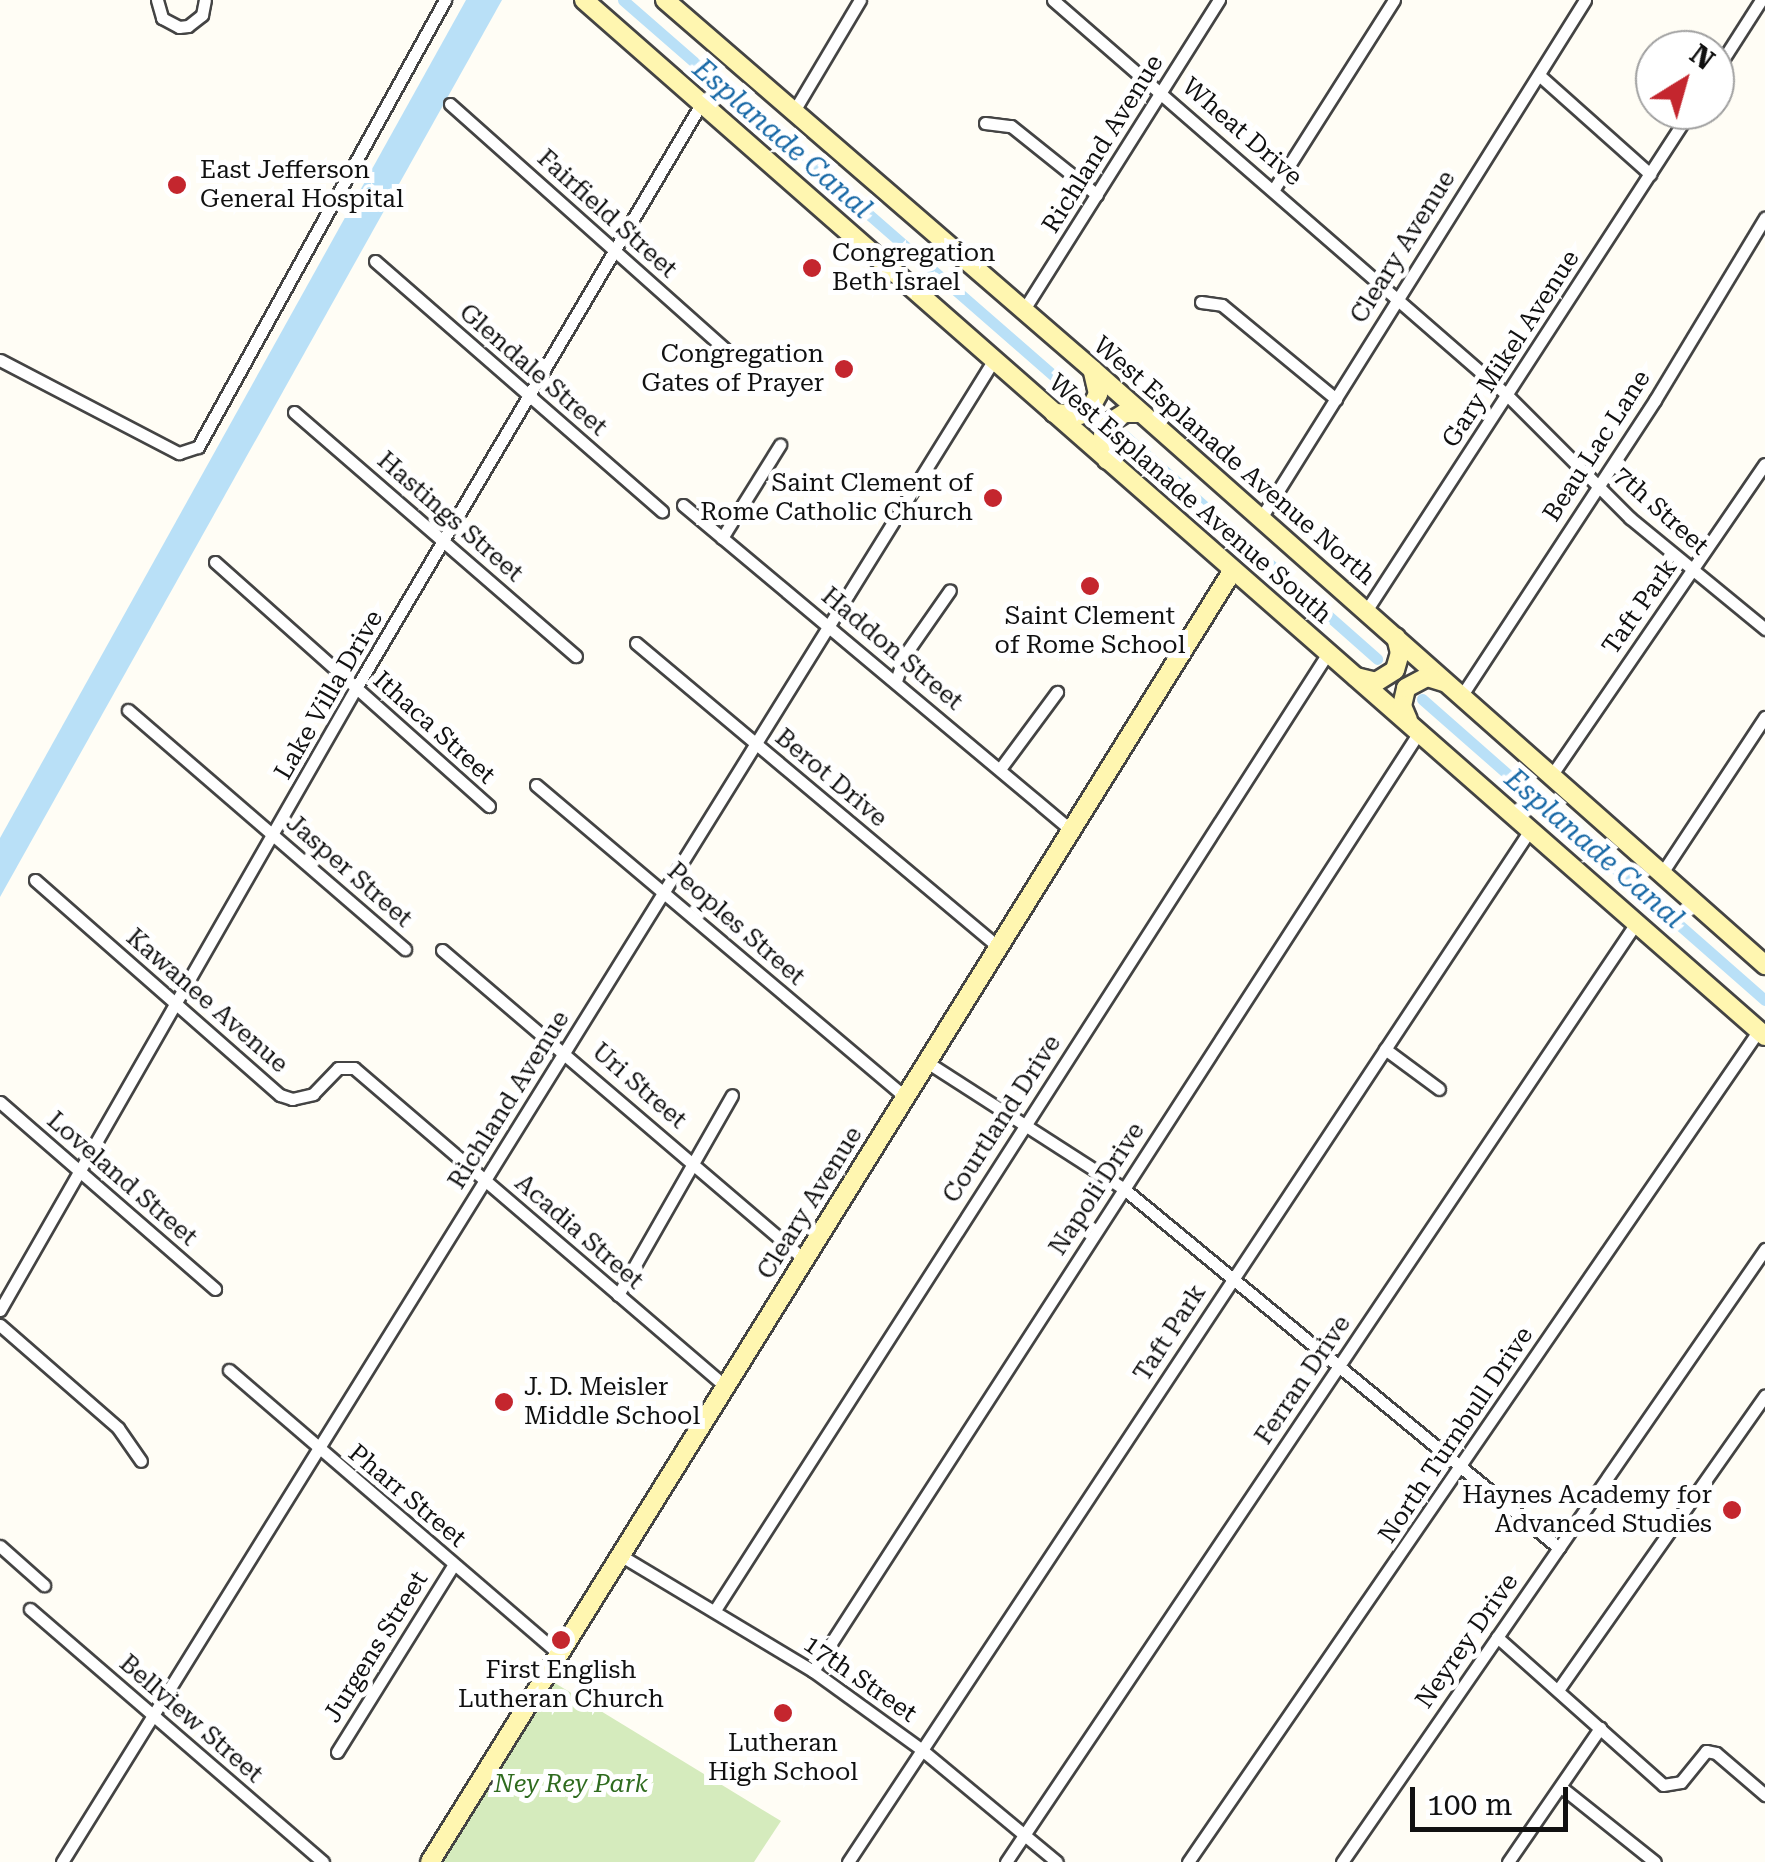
<!DOCTYPE html>
<style>
body{margin:0}
#map{position:relative;width:1765px;height:1862px;overflow:hidden;background:#fffdf5;font-family:"Roboto Serif",serif}
div>[style]{position:absolute}
.green>*{inset:0;background:#d5ebbd}
.water>*{inset:0;background:#b9e0f7}
.canal>*{height:11px;margin:-5.5px;padding:0 5.5px;transform-origin:5.5px;border-radius:5.5px;background:#b9e0f7}
.roads{filter:drop-shadow(2px 0 #444) drop-shadow(-2px 0 #444) drop-shadow(0 2px #444) drop-shadow(0 -2px #444)}
.street>*{height:11px;margin:-5.5px;padding:0 5.5px;transform-origin:5.5px;border-radius:5.5px;background:#fff}
.secondary>*{height:18px;margin:-9px;padding:0 9px;transform-origin:9px;border-radius:9px;background:#fff6b0}
.dots>*{width:28px;height:28px;translate:-50% -50%;box-sizing:border-box;border:5px solid #fff;border-radius:50%}
span{translate:-50% -50%;white-space:nowrap;text-align:center;line-height:1.15;-webkit-text-stroke:10px #fff;paint-order:stroke}
.street-label{font-size:25px;color:#111}
.poi-label{font-size:25px;color:#111}
.left{translate:0 -50%;text-align:left}
.right{translate:-100% -50%;text-align:right}
.park-label{font-size:25px;color:#2f6b1f;font-style:italic}
.water-label{font-size:28px;color:#1768a6;font-style:italic}
.north{position:absolute;left:1635px;top:30px;width:100px;height:100px;box-sizing:border-box;background:#fff;border:2px solid #a0a0a0;border-radius:50%;rotate:37deg;font-size:28px;font-weight:700;line-height:40px;text-align:center;color:#111}
.north::after{content:'';display:block;margin:auto;width:35px;height:45px;background:#c4262e;clip-path:polygon(50% 0,100% 100%,50% 72%,0 100%)}
.scale{position:absolute;left:1410px;top:1787px;width:158px;height:45px;box-sizing:border-box;border:5px solid #111;border-top:0;padding-left:12px;font-size:30px;line-height:35px;white-space:nowrap;color:#111;-webkit-text-stroke:8px #fff;paint-order:stroke}
</style>
<div id="map">
<div class="green">
<div style="clip-path:polygon(545px 1677px,781px 1821px,754px 1862px,430px 1862px)"></div>
</div>
<div class="water">
<div style="clip-path:polygon(466px 0,502px 0,0 897px,0 838px)"></div>
</div>
<div class="canal">
<div style="left:623px;top:0;width:602px;rotate:41.1deg"></div>
<div style="left:1124px;top:435px;width:338px;rotate:41.5deg"></div>
<div style="left:1422px;top:699px;width:456px;rotate:41.3deg"></div>
</div>
<div class="roads">
<div class="street">
<div style="left:157px;top:0;width:19px;rotate:74deg"></div>
<div style="left:162px;top:18px;width:19px;rotate:28deg"></div>
<div style="left:179px;top:27px;width:9px;rotate:-6deg"></div>
<div style="left:188px;top:26px;width:18px;rotate:-38deg"></div>
<div style="left:202px;top:15px;width:15px;rotate:-79deg"></div>
<div style="left:1053px;top:0;width:602px;rotate:41.02deg"></div>
<div style="left:1507px;top:395px;width:174px;rotate:45deg"></div>
<div style="left:1630px;top:518px;width:175px;rotate:39.4deg"></div>
<div style="left:1715px;top:72px;width:85px;rotate:-57.4deg"></div>
<div style="left:1539px;top:75px;width:149px;rotate:41.7deg"></div>
<div style="left:450px;top:104px;width:382px;rotate:41.7deg"></div>
<div style="left:794px;top:111px;width:129px;rotate:-59.3deg"></div>
<div style="left:985px;top:123px;width:26px;rotate:7deg"></div>
<div style="left:1011px;top:126px;width:110px;rotate:38.7deg"></div>
<div style="left:1274px;top:189px;width:224px;rotate:-57.6deg"></div>
<div style="left:375px;top:261px;width:381px;rotate:41.1deg"></div>
<div style="left:1201px;top:302px;width:21px;rotate:8deg"></div>
<div style="left:1222px;top:305px;width:148px;rotate:39.5deg"></div>
<div style="left:1023px;top:311px;width:368px;rotate:-57.8deg"></div>
<div style="left:0;top:360px;width:202px;rotate:27.5deg"></div>
<div style="left:179px;top:453px;width:20px;rotate:-18deg"></div>
<div style="left:198px;top:447px;width:511px;rotate:-61.08deg"></div>
<div style="left:294px;top:412px;width:373px;rotate:40.9deg"></div>
<div style="left:683px;top:505px;width:506px;rotate:39.95deg"></div>
<div style="left:1261px;top:518px;width:611px;rotate:-57.97deg"></div>
<div style="left:722px;top:538px;width:110px;rotate:-58.1deg"></div>
<div style="left:215px;top:562px;width:367px;rotate:41.7deg"></div>
<div style="left:1366px;top:611px;width:597px;rotate:-57.03deg"></div>
<div style="left:636px;top:643px;width:473px;rotate:40deg"></div>
<div style="left:896px;top:681px;width:26px;rotate:-72deg"></div>
<div style="left:904px;top:656px;width:80px;rotate:-55.1deg"></div>
<div style="left:1462px;top:695px;width:353px;rotate:-56.8deg"></div>
<div style="left:1655px;top:400px;width:213px;rotate:-58.9deg"></div>
<div style="left:128px;top:710px;width:366px;rotate:40.8deg"></div>
<div style="left:1000px;top:769px;width:96px;rotate:-53.5deg"></div>
<div style="left:1551px;top:776px;width:378px;rotate:-55.6deg"></div>
<div style="left:536px;top:785px;width:483px;rotate:40.2deg"></div>
<div style="left:1662px;top:873px;width:187px;rotate:-56.6deg"></div>
<div style="left:35px;top:880px;width:326px;rotate:41.3deg"></div>
<div style="left:280px;top:1095px;width:13px;rotate:18deg"></div>
<div style="left:292px;top:1099px;width:22px;rotate:-13deg"></div>
<div style="left:313px;top:1094px;width:36px;rotate:-46deg"></div>
<div style="left:338px;top:1068px;width:16px"></div>
<div style="left:354px;top:1068px;width:489px;rotate:40.6deg"></div>
<div style="left:442px;top:950px;width:476px;rotate:40.5deg"></div>
<div style="left:1385px;top:1049px;width:67px;rotate:36.5deg"></div>
<div style="left:927px;top:1062px;width:234px;rotate:32.8deg"></div>
<div style="left:1124px;top:1189px;width:564px;rotate:39.53deg"></div>
<div style="left:0;top:1102px;width:285px;rotate:41deg"></div>
<div style="left:618px;top:1295px;width:230px;rotate:-60.3deg"></div>
<div style="left:0;top:1310px;width:717px;rotate:-60.22deg"></div>
<div style="left:356px;top:688px;width:678px;rotate:-59.43deg"></div>
<div style="left:0;top:1325px;width:157px;rotate:41.1deg"></div>
<div style="left:118px;top:1428px;width:40px;rotate:55.1deg"></div>
<div style="left:229px;top:1370px;width:435px;rotate:40.7deg"></div>
<div style="left:0;top:1546px;width:59px;rotate:41.6deg"></div>
<div style="left:620px;top:1555px;width:225px;rotate:31deg"></div>
<div style="left:813px;top:1671px;width:135px;rotate:35.9deg"></div>
<div style="left:922px;top:1750px;width:175px;rotate:39.7deg"></div>
<div style="left:30px;top:1609px;width:387px;rotate:40.8deg"></div>
<div style="left:715px;top:1610px;width:1136px;rotate:-57.36deg"></div>
<div style="left:1497px;top:1637px;width:222px;rotate:41.7deg"></div>
<div style="left:1663px;top:1785px;width:18px;rotate:-9deg"></div>
<div style="left:1681px;top:1782px;width:40px;rotate:-51deg"></div>
<div style="left:1706px;top:1751px;width:10px;rotate:11deg"></div>
<div style="left:1716px;top:1753px;width:65px;rotate:40.6deg"></div>
<div style="left:813px;top:1671px;width:1118px;rotate:-57.16deg"></div>
<div style="left:1558px;top:1690px;width:360px;rotate:-54.9deg"></div>
<div style="left:337px;top:1752px;width:221px;rotate:-58.1deg"></div>
<div style="left:1561px;top:1787px;width:120px;rotate:38.6deg"></div>
<div style="left:62px;top:1862px;width:1766px;rotate:-58.19deg"></div>
<div style="left:848px;top:1862px;width:1237px;rotate:-56.54deg"></div>
<div style="left:1006px;top:1862px;width:1131px;rotate:-56.14deg"></div>
<div style="left:1188px;top:1862px;width:1009px;rotate:-55.54deg"></div>
<div style="left:1342px;top:1862px;width:745px;rotate:-55.39deg"></div>
<div style="left:1508px;top:1862px;width:163px;rotate:-55.5deg"></div>
</div>
<div class="secondary">
<div style="left:584px;top:0;width:1571px;rotate:41.26deg"></div>
<div style="left:665px;top:0;width:566px;rotate:40.84deg"></div>
<div style="left:1093px;top:370px;width:898px;rotate:41.52deg"></div>
<div style="left:1054px;top:413px;width:26px;rotate:4deg"></div>
<div style="left:1080px;top:415px;width:10px;rotate:-24deg"></div>
<div style="left:1089px;top:411px;width:19px;rotate:-62deg"></div>
<div style="left:1098px;top:394px;width:23px;rotate:-103deg"></div>
<div style="left:1107px;top:460px;width:25px;rotate:-99deg"></div>
<div style="left:1103px;top:435px;width:13px;rotate:-63deg"></div>
<div style="left:1109px;top:423px;width:19px;rotate:-32deg"></div>
<div style="left:1125px;top:413px;width:15px"></div>
<div style="left:1356px;top:677px;width:21px;rotate:14deg"></div>
<div style="left:1376px;top:682px;width:22px;rotate:-32deg"></div>
<div style="left:1395px;top:670px;width:18px;rotate:-74deg"></div>
<div style="left:1400px;top:653px;width:16px;rotate:-104deg"></div>
<div style="left:1408px;top:720px;width:15px;rotate:-113deg"></div>
<div style="left:1402px;top:706px;width:18px;rotate:-77deg"></div>
<div style="left:1406px;top:688px;width:24px;rotate:-28deg"></div>
<div style="left:1427px;top:677px;width:17px;rotate:17deg"></div>
<div style="left:430px;top:1862px;width:1521px;rotate:-58.14deg"></div>
</div>
</div>
<div class="dots">
<div style="left:177px;top:185px;background:#c4262e"></div>
<div style="left:812px;top:268px;background:#c4262e"></div>
<div style="left:844px;top:369px;background:#c4262e"></div>
<div style="left:993px;top:498px;background:#c4262e"></div>
<div style="left:1090px;top:586px;background:#c4262e"></div>
<div style="left:504px;top:1402px;background:#c4262e"></div>
<div style="left:1732px;top:1510px;background:#c4262e"></div>
<div style="left:561px;top:1640px;background:#c4262e"></div>
<div style="left:783px;top:1713px;background:#c4262e"></div>
</div>
<div class="street-label">
<span style="left:1242px;top:132px;rotate:41deg">Wheat Drive</span>
<span style="left:1103px;top:144px;rotate:-58deg">Richland Avenue</span>
<span style="left:607px;top:214px;rotate:42deg">Fairfield Street</span>
<span style="left:1403px;top:247px;rotate:-58deg">Cleary Avenue</span>
<span style="left:1511px;top:349px;rotate:-57deg">Gary Mikel Avenue</span>
<span style="left:533px;top:370px;rotate:41deg">Glendale Street</span>
<span style="left:1597px;top:446px;rotate:-57deg">Beau Lac Lane</span>
<span style="left:1234px;top:461px;rotate:41deg">West Esplanade Avenue North</span>
<span style="left:1190px;top:499px;rotate:41deg">West Esplanade Avenue South</span>
<span style="left:1661px;top:511px;rotate:42deg">7th Street</span>
<span style="left:450px;top:517px;rotate:41deg">Hastings Street</span>
<span style="left:1640px;top:607px;rotate:-55deg">Taft Park</span>
<span style="left:892px;top:649px;rotate:40deg">Haddon Street</span>
<span style="left:329px;top:695px;rotate:-60deg">Lake Villa Drive</span>
<span style="left:434px;top:728px;rotate:42deg">Ithaca Street</span>
<span style="left:831px;top:778px;rotate:40deg">Berot Drive</span>
<span style="left:349px;top:871px;rotate:41deg">Jasper Street</span>
<span style="left:736px;top:924px;rotate:41deg">Peoples Street</span>
<span style="left:207px;top:1001px;rotate:41deg">Kawanee Avenue</span>
<span style="left:639px;top:1086px;rotate:41deg">Uri Street</span>
<span style="left:509px;top:1100px;rotate:-58deg">Richland Avenue</span>
<span style="left:1002px;top:1119px;rotate:-57deg">Courtland Drive</span>
<span style="left:122px;top:1179px;rotate:41deg">Loveland Street</span>
<span style="left:1097px;top:1189px;rotate:-57deg">Napoli Drive</span>
<span style="left:810px;top:1203px;rotate:-58deg">Cleary Avenue</span>
<span style="left:579px;top:1232px;rotate:41deg">Acadia Street</span>
<span style="left:1170px;top:1333px;rotate:-57deg">Taft Park</span>
<span style="left:1303px;top:1380px;rotate:-56deg">Ferran Drive</span>
<span style="left:1456px;top:1435px;rotate:-56deg">North Turnbull Drive</span>
<span style="left:407px;top:1496px;rotate:40deg">Pharr Street</span>
<span style="left:1467px;top:1641px;rotate:-55deg">Neyrey Drive</span>
<span style="left:376px;top:1647px;rotate:-58deg">Jurgens Street</span>
<span style="left:860px;top:1679px;rotate:35deg">17th Street</span>
<span style="left:191px;top:1719px;rotate:41deg">Bellview Street</span>
</div>
<div class="poi-label">
<span class="left" style="left:200px;top:185px">East Jefferson<br>General Hospital</span>
<span class="left" style="left:832px;top:268px">Congregation<br>Beth Israel</span>
<span class="right" style="left:824px;top:369px">Congregation<br>Gates of Prayer</span>
<span class="right" style="left:973px;top:498px">Saint Clement of<br>Rome Catholic Church</span>
<span style="left:1090px;top:631px">Saint Clement<br>of Rome School</span>
<span class="left" style="left:524px;top:1402px">J. D. Meisler<br>Middle School</span>
<span class="right" style="left:1712px;top:1510px">Haynes Academy for<br>Advanced Studies</span>
<span style="left:561px;top:1685px">First English<br>Lutheran Church</span>
<span style="left:783px;top:1758px">Lutheran<br>High School</span>
</div>
<div class="park-label">
<span style="left:571px;top:1784px">Ney Rey Park</span>
</div>
<div class="water-label">
<span style="left:782px;top:139px;rotate:41deg">Esplanade Canal</span>
<span style="left:1594px;top:849px;rotate:41deg">Esplanade Canal</span>
</div>
<div class="north">N</div>
<div class="scale">100 m</div>
</div>
